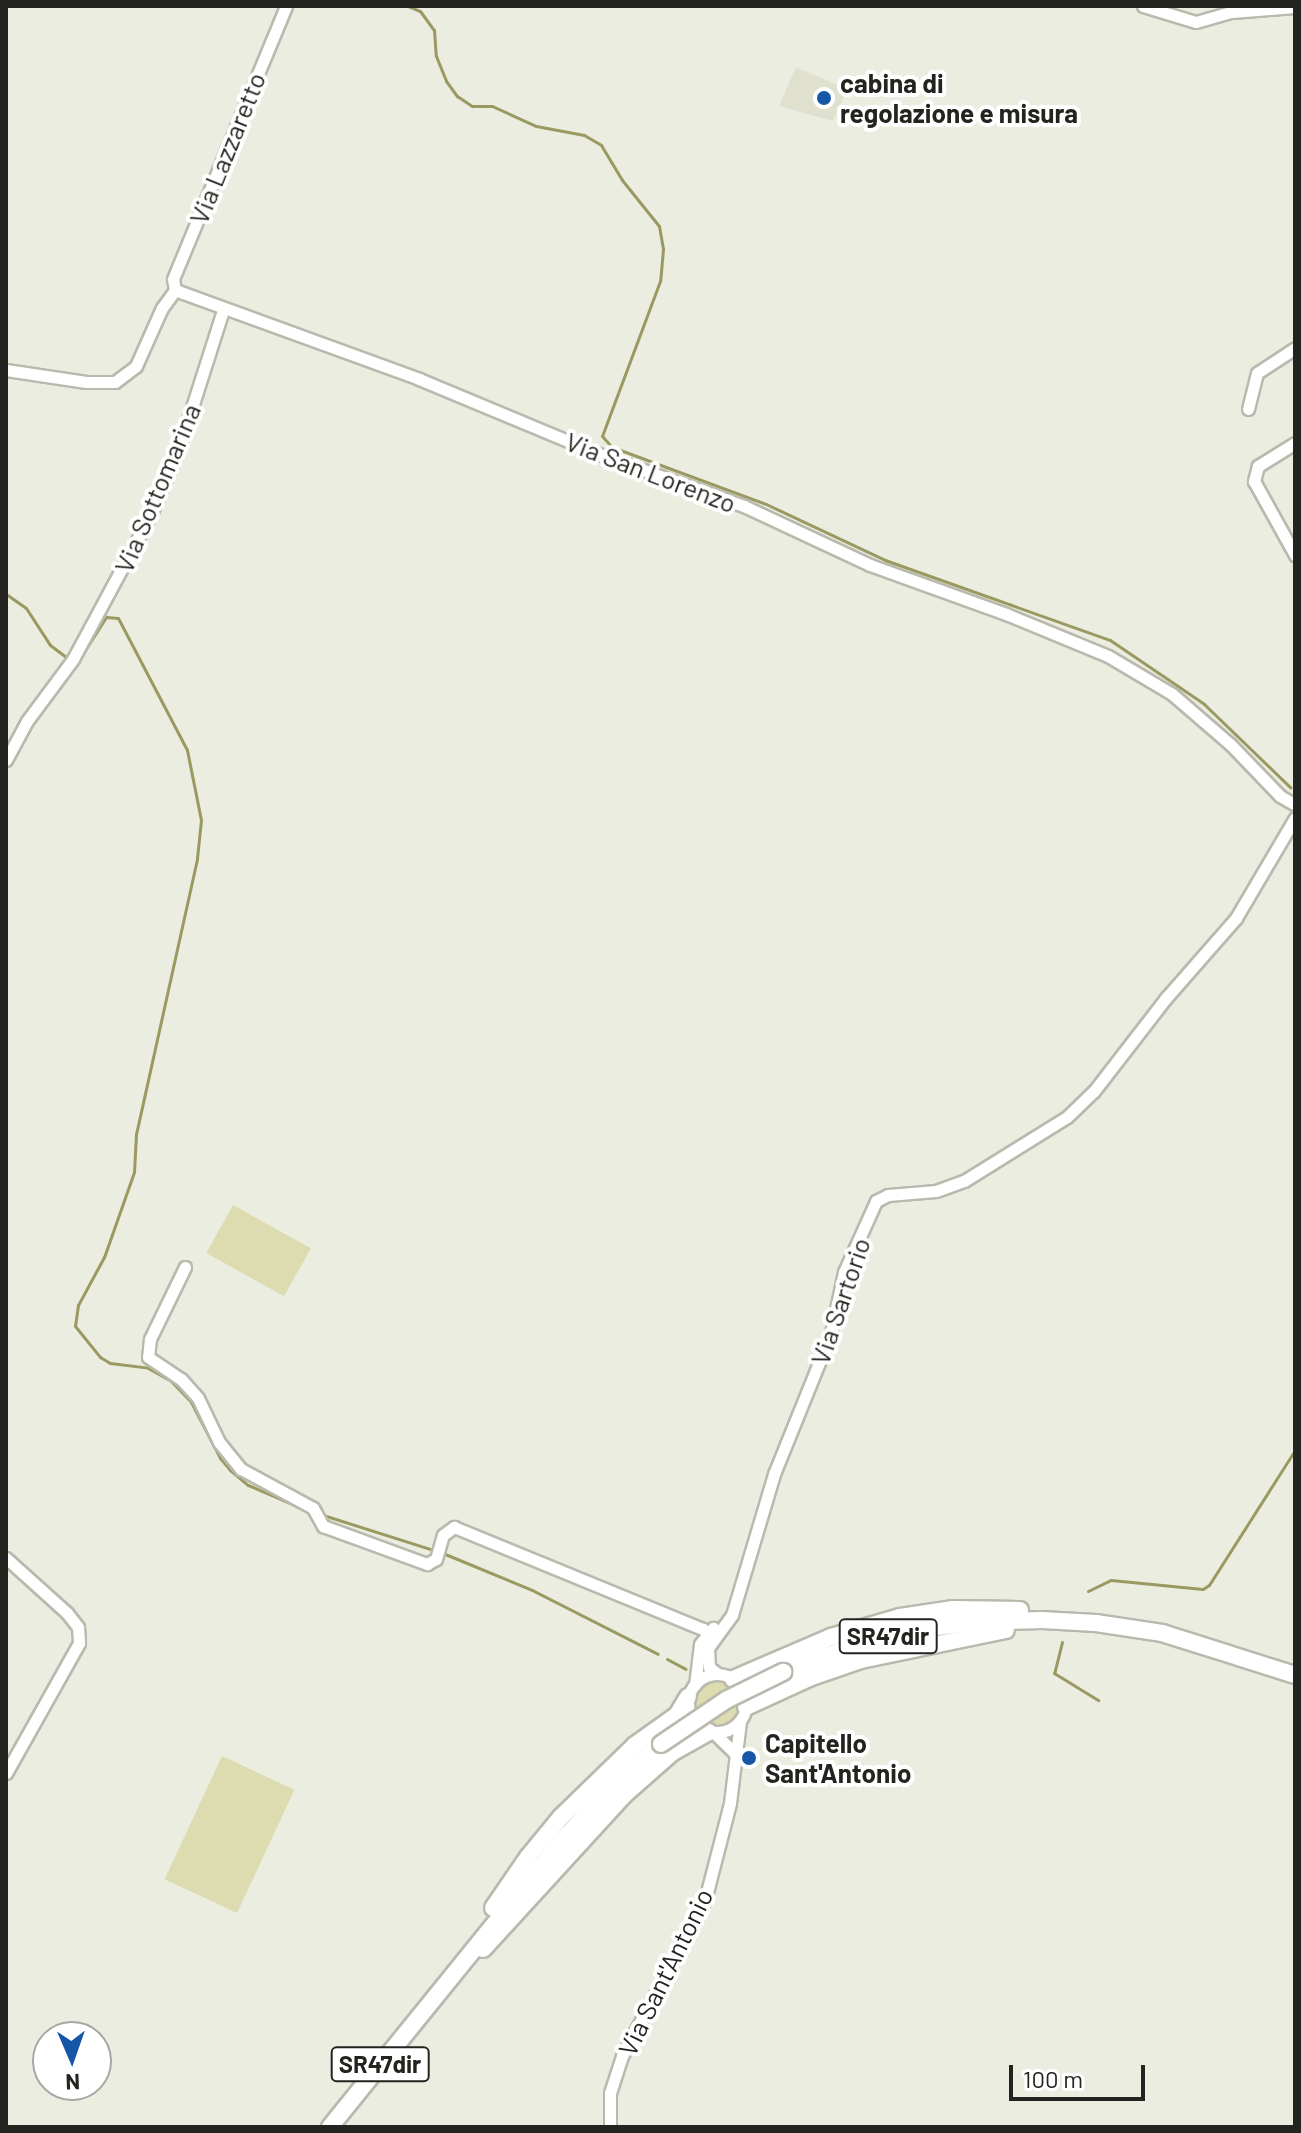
<!DOCTYPE html>
<style>
body{margin:0}
#map{position:relative;width:1301px;height:2133px;overflow:hidden;background:#ecede1;font-family:Barlow,sans-serif}
div>[style]{position:absolute}
.built>*{inset:0;background:#e0e0ce}
.green>*{inset:0;background:#dddcb0;transform-origin:0 0}
.round{border-radius:50%}
.stream>*{height:3px;margin:-1.5px;padding:0 1.5px;transform-origin:1.5px;border-radius:1.5px;background:#9b9962}
.roads{filter:drop-shadow(2px 0 #b9b9ae) drop-shadow(-2px 0 #b9b9ae) drop-shadow(0 2px #b9b9ae) drop-shadow(0 -2px #b9b9ae)}
.minor>*{height:11px;margin:-5.5px;padding:0 5.5px;transform-origin:5.5px;border-radius:5.5px;background:#fff}
.minor>.ring{margin:-5.5px;padding:0;box-sizing:content-box;background:none;border:11px solid #fff;border-radius:50%}
.highway>*{height:16px;margin:-8px;padding:0 8px;transform-origin:8px;border-radius:8px;background:#fff}
.bridges{filter:drop-shadow(2px 0 #b9b9ae) drop-shadow(-2px 0 #b9b9ae) drop-shadow(0 2px #b9b9ae) drop-shadow(0 -2px #b9b9ae)}
.highway-bridge>*{height:16px;margin:-8px;padding:0 8px;transform-origin:8px;border-radius:8px;background:#fff}
.dots>*{width:22px;height:22px;translate:-50% -50%;box-sizing:border-box;border:4px solid #fff;border-radius:50%}
span{translate:-50% -50%;white-space:nowrap;text-align:center;line-height:1.15;-webkit-text-stroke:8px #fff;paint-order:stroke}
.shield-label span{padding:2px 6px;background:#fff;border:2px solid;border-radius:6px;-webkit-text-stroke-width:0}
.shield-label{font-size:24px;color:#23231f;font-weight:700}
.poi-label{font-size:26px;color:#23231f;font-weight:700}
.left{translate:0 -50%;text-align:left}
.street-label{font-size:26px;color:#23231f}
.frame{position:absolute;inset:0;border:8px solid #23231f;pointer-events:none}
.north{position:absolute;left:32px;top:2021px;width:80px;height:80px;box-sizing:border-box;background:#fff;border:2px solid #a7a7a5;border-radius:50%;rotate:178deg;font-size:22px;font-weight:700;line-height:32px;text-align:center;color:#23231f}
.north::after{content:'';display:block;margin:auto;width:28px;height:36px;background:#1656a6;clip-path:polygon(50% 0,100% 100%,50% 72%,0 100%)}
.scale{position:absolute;left:1009px;top:2065px;width:136px;height:36px;box-sizing:border-box;border:4px solid #23231f;border-top:0;padding-left:10px;font-size:24px;line-height:28px;white-space:nowrap;color:#23231f;-webkit-text-stroke:6px #fff;paint-order:stroke}
</style>
<div id="map">
<div class="built">
<div style="clip-path:polygon(796px 67px,847px 89px,833px 121px,779px 106px)"></div>
</div>
<div class="green">
<div style="left:233px;top:1205px;width:89px;height:55px;rotate:29deg"></div>
<div class="round" style="left:695px;top:1682px;width:44px;height:44px"></div>
<div style="left:222px;top:1756px;width:80px;height:136px;rotate:25deg"></div>
</div>
<div class="stream">
<div style="left:408px;top:6px;width:13px;rotate:23deg"></div>
<div style="left:420px;top:11px;width:24px;rotate:54deg"></div>
<div style="left:434px;top:30px;width:26px;rotate:86deg"></div>
<div style="left:436px;top:56px;width:27px;rotate:68deg"></div>
<div style="left:446px;top:81px;width:19px;rotate:54deg"></div>
<div style="left:457px;top:96px;width:18px;rotate:34deg"></div>
<div style="left:472px;top:106px;width:20px"></div>
<div style="left:492px;top:106px;width:48px;rotate:24.4deg"></div>
<div style="left:536px;top:126px;width:49px;rotate:10.6deg"></div>
<div style="left:584px;top:135px;width:20px;rotate:30deg"></div>
<div style="left:601px;top:145px;width:41px;rotate:59deg"></div>
<div style="left:622px;top:180px;width:59px;rotate:51.2deg"></div>
<div style="left:659px;top:226px;width:23px;rotate:80deg"></div>
<div style="left:663px;top:249px;width:32px;rotate:95deg"></div>
<div style="left:660px;top:281px;width:165px;rotate:110.5deg"></div>
<div style="left:602px;top:436px;width:15px;rotate:48deg"></div>
<div style="left:612px;top:447px;width:164px;rotate:20.3deg"></div>
<div style="left:766px;top:504px;width:132px;rotate:25.2deg"></div>
<div style="left:885px;top:560px;width:239px;rotate:19.6deg"></div>
<div style="left:1110px;top:640px;width:114px;rotate:34.2deg"></div>
<div style="left:1204px;top:704px;width:120px;rotate:44deg"></div>
<div style="left:6px;top:594px;width:24px;rotate:35deg"></div>
<div style="left:26px;top:608px;width:44px;rotate:57deg"></div>
<div style="left:50px;top:645px;width:25px;rotate:37deg"></div>
<div style="left:80px;top:658px;width:49px;rotate:-57.6deg"></div>
<div style="left:106px;top:617px;width:12px;rotate:5deg"></div>
<div style="left:118px;top:618px;width:149px;rotate:62.4deg"></div>
<div style="left:187px;top:750px;width:71px;rotate:78.7deg"></div>
<div style="left:201px;top:820px;width:39px;rotate:96deg"></div>
<div style="left:197px;top:859px;width:282px;rotate:102.5deg"></div>
<div style="left:136px;top:1134px;width:38px;rotate:93deg"></div>
<div style="left:134px;top:1172px;width:90px;rotate:109.4deg"></div>
<div style="left:104px;top:1257px;width:55px;rotate:118.4deg"></div>
<div style="left:78px;top:1305px;width:21px;rotate:98deg"></div>
<div style="left:75px;top:1326px;width:40px;rotate:51deg"></div>
<div style="left:100px;top:1357px;width:12px;rotate:31deg"></div>
<div style="left:110px;top:1363px;width:38px;rotate:7deg"></div>
<div style="left:148px;top:1368px;width:26px;rotate:29deg"></div>
<div style="left:171px;top:1381px;width:29px;rotate:46deg"></div>
<div style="left:191px;top:1402px;width:63px;rotate:62.6deg"></div>
<div style="left:220px;top:1458px;width:16px;rotate:50deg"></div>
<div style="left:230px;top:1470px;width:23px;rotate:40deg"></div>
<div style="left:248px;top:1485px;width:61px;rotate:23.2deg"></div>
<div style="left:323px;top:1515px;width:112px;rotate:17.6deg"></div>
<div style="left:445px;top:1554px;width:94px;rotate:22.5deg"></div>
<div style="left:532px;top:1590px;width:141px;rotate:26.9deg"></div>
<div style="left:1088px;top:1591px;width:25px;rotate:-26deg"></div>
<div style="left:1111px;top:1580px;width:92px;rotate:5.6deg"></div>
<div style="left:1203px;top:1589px;width:7px;rotate:-34deg"></div>
<div style="left:1209px;top:1585px;width:160px;rotate:-57.5deg"></div>
<div style="left:1062px;top:1642px;width:32px;rotate:104deg"></div>
<div style="left:1054px;top:1673px;width:52px;rotate:31.5deg"></div>
<div style="left:667px;top:1659px;width:21px;rotate:28deg"></div>
</div>
<div class="roads">
<div class="minor">
<div style="left:1143px;top:6px;width:55px;rotate:16.8deg"></div>
<div style="left:1196px;top:22px;width:37px;rotate:-16deg"></div>
<div style="left:1232px;top:12px;width:63px;rotate:-4.5deg"></div>
<div style="left:175px;top:290px;width:260px;rotate:20deg"></div>
<div style="left:419px;top:379px;width:198px;rotate:22.6deg"></div>
<div style="left:602px;top:455px;width:151px;rotate:19.8deg"></div>
<div style="left:744px;top:506px;width:139px;rotate:25.1deg"></div>
<div style="left:870px;top:565px;width:145px;rotate:19.8deg"></div>
<div style="left:1006px;top:614px;width:110px;rotate:22.4deg"></div>
<div style="left:1108px;top:656px;width:74px;rotate:30.7deg"></div>
<div style="left:1172px;top:694px;width:77px;rotate:40.8deg"></div>
<div style="left:1230px;top:744px;width:72px;rotate:46.1deg"></div>
<div style="left:1280px;top:796px;width:16px;rotate:30deg"></div>
<div style="left:175px;top:290px;width:11px;rotate:-100deg"></div>
<div style="left:173px;top:279px;width:295px;rotate:-67.5deg"></div>
<div style="left:6px;top:370px;width:81px;rotate:8.5deg"></div>
<div style="left:86px;top:382px;width:29px"></div>
<div style="left:115px;top:382px;width:26px;rotate:-37deg"></div>
<div style="left:136px;top:366px;width:64px;rotate:-65.9deg"></div>
<div style="left:162px;top:308px;width:22px;rotate:-54deg"></div>
<div style="left:1248px;top:409px;width:37px;rotate:-76deg"></div>
<div style="left:1257px;top:373px;width:45px;rotate:-33.3deg"></div>
<div style="left:1295px;top:443px;width:44px;rotate:148.1deg"></div>
<div style="left:1258px;top:466px;width:16px;rotate:105deg"></div>
<div style="left:1254px;top:481px;width:85px;rotate:61deg"></div>
<div style="left:6px;top:760px;width:44px;rotate:-61.7deg"></div>
<div style="left:27px;top:721px;width:77px;rotate:-53.4deg"></div>
<div style="left:73px;top:659px;width:165px;rotate:-61.7deg"></div>
<div style="left:151px;top:514px;width:72px;rotate:-67deg"></div>
<div style="left:179px;top:448px;width:145px;rotate:-72.3deg"></div>
<div style="left:185px;top:1267px;width:80px;rotate:115.9deg"></div>
<div style="left:150px;top:1339px;width:18px;rotate:96deg"></div>
<div style="left:148px;top:1357px;width:40px;rotate:34deg"></div>
<div style="left:181px;top:1379px;width:25px;rotate:48deg"></div>
<div style="left:198px;top:1398px;width:49px;rotate:64.5deg"></div>
<div style="left:219px;top:1442px;width:35px;rotate:51deg"></div>
<div style="left:241px;top:1469px;width:82px;rotate:28.4deg"></div>
<div style="left:313px;top:1508px;width:21px;rotate:61deg"></div>
<div style="left:323px;top:1526px;width:111px;rotate:20.1deg"></div>
<div style="left:427px;top:1564px;width:10px;rotate:-29deg"></div>
<div style="left:436px;top:1559px;width:25px;rotate:-74deg"></div>
<div style="left:443px;top:1535px;width:14px;rotate:-36deg"></div>
<div style="left:454px;top:1527px;width:269px;rotate:22.3deg"></div>
<div style="left:703px;top:1629px;width:14px;rotate:36deg"></div>
<div style="left:6px;top:1558px;width:82px;rotate:42deg"></div>
<div style="left:67px;top:1613px;width:18px;rotate:52deg"></div>
<div style="left:78px;top:1627px;width:16px;rotate:86deg"></div>
<div style="left:79px;top:1643px;width:149px;rotate:119.3deg"></div>
<div class="ring" style="left:688px;top:1674px;width:47px;height:47px"></div>
<div style="left:718px;top:1674px;width:11px;rotate:-142deg"></div>
<div style="left:709px;top:1667px;width:19px;rotate:-93deg"></div>
<div style="left:708px;top:1648px;width:41px;rotate:-54deg"></div>
<div style="left:732px;top:1615px;width:147px;rotate:-73.4deg"></div>
<div style="left:774px;top:1474px;width:152px;rotate:-68deg"></div>
<div style="left:831px;top:1333px;width:62px;rotate:-78deg"></div>
<div style="left:844px;top:1272px;width:78px;rotate:-65.7deg"></div>
<div style="left:876px;top:1201px;width:13px;rotate:-27deg"></div>
<div style="left:888px;top:1195px;width:48px;rotate:-4.8deg"></div>
<div style="left:936px;top:1191px;width:30px;rotate:-20deg"></div>
<div style="left:964px;top:1181px;width:121px;rotate:-31.9deg"></div>
<div style="left:1067px;top:1117px;width:37px;rotate:-44deg"></div>
<div style="left:1094px;top:1091px;width:118px;rotate:-52.3deg"></div>
<div style="left:1166px;top:998px;width:106px;rotate:-48.8deg"></div>
<div style="left:1236px;top:918px;width:116px;rotate:-59.5deg"></div>
<div style="left:695px;top:1685px;width:41px;rotate:-83deg"></div>
<div style="left:700px;top:1644px;width:21px;rotate:-51deg"></div>
<div style="left:714px;top:1733px;width:32px;rotate:44deg"></div>
<div style="left:610px;top:2127px;width:34px;rotate:-90deg"></div>
<div style="left:610px;top:2093px;width:39px;rotate:-72deg"></div>
<div style="left:622px;top:2056px;width:177px;rotate:-62deg"></div>
<div style="left:705px;top:1900px;width:100px;rotate:-75.5deg"></div>
<div style="left:730px;top:1803px;width:82px;rotate:-83deg"></div>
</div>
<div class="highway">
<div style="left:783px;top:1672px;width:72px;rotate:-20.2deg"></div>
<div style="left:851px;top:1647px;width:67px;rotate:-14.7deg"></div>
<div style="left:916px;top:1630px;width:57px;rotate:-8.1deg"></div>
<div style="left:972px;top:1622px;width:70px;rotate:-1.6deg"></div>
<div style="left:1042px;top:1620px;width:54px;rotate:3.2deg"></div>
<div style="left:1096px;top:1623px;width:67px;rotate:8.6deg"></div>
<div style="left:1162px;top:1633px;width:139px;rotate:17.5deg"></div>
<div style="left:733px;top:1679px;width:107px;rotate:-23.2deg"></div>
<div style="left:831px;top:1637px;width:72px;rotate:-16.2deg"></div>
<div style="left:900px;top:1617px;width:54px;rotate:-8.6deg"></div>
<div style="left:953px;top:1609px;width:67px;rotate:0.9deg"></div>
<div style="left:746px;top:1707px;width:69px;rotate:-24.7deg"></div>
<div style="left:809px;top:1678px;width:55px;rotate:-19.1deg"></div>
<div style="left:861px;top:1660px;width:148px;rotate:-11.7deg"></div>
<div style="left:493px;top:1908px;width:62px;rotate:-55.5deg"></div>
<div style="left:528px;top:1857px;width:52px;rotate:-50.5deg"></div>
<div style="left:561px;top:1817px;width:103px;rotate:-44.2deg"></div>
<div style="left:635px;top:1745px;width:52px;rotate:-35.5deg"></div>
<div style="left:677px;top:1715px;width:21px;rotate:-59deg"></div>
<div style="left:483px;top:1949px;width:209px;rotate:-47.5deg"></div>
<div style="left:624px;top:1795px;width:65px;rotate:-41.3deg"></div>
<div style="left:673px;top:1752px;width:41px;rotate:-29.1deg"></div>
<div style="left:330px;top:2127px;width:363px;rotate:-51deg"></div>
<div style="left:558px;top:1845px;width:81px;rotate:-47.5deg"></div>
<div style="left:613px;top:1785px;width:63px;rotate:-40.5deg"></div>
</div>
</div>
<div class="bridges">
<div class="highway-bridge">
<div style="left:661px;top:1744px;width:78px;rotate:-34.1deg"></div>
<div style="left:726px;top:1700px;width:64px;rotate:-26.2deg"></div>
</div>
</div>
<div class="dots">
<div style="left:824px;top:98px;background:#1656a6"></div>
<div style="left:749px;top:1758px;background:#1656a6"></div>
</div>
<div class="shield-label">
<span style="left:888px;top:1636px">SR47dir</span>
<span style="left:380px;top:2064px">SR47dir</span>
</div>
<div class="poi-label">
<span class="left" style="left:840px;top:98px">cabina di<br>regolazione e misura</span>
<span class="left" style="left:765px;top:1758px">Capitello<br>Sant'Antonio</span>
</div>
<div class="street-label">
<span style="left:227px;top:148px;rotate:-68deg">Via Lazzaretto</span>
<span style="left:651px;top:472px;rotate:21deg">Via San Lorenzo</span>
<span style="left:157px;top:488px;rotate:-67deg">Via Sottomarina</span>
<span style="left:840px;top:1301px;rotate:-71deg">Via Sartorio</span>
<span style="left:665px;top:1972px;rotate:-64deg">Via Sant'Antonio</span>
</div>
<div class="frame"></div>
<div class="north">N</div>
<div class="scale">100 m</div>
</div>
